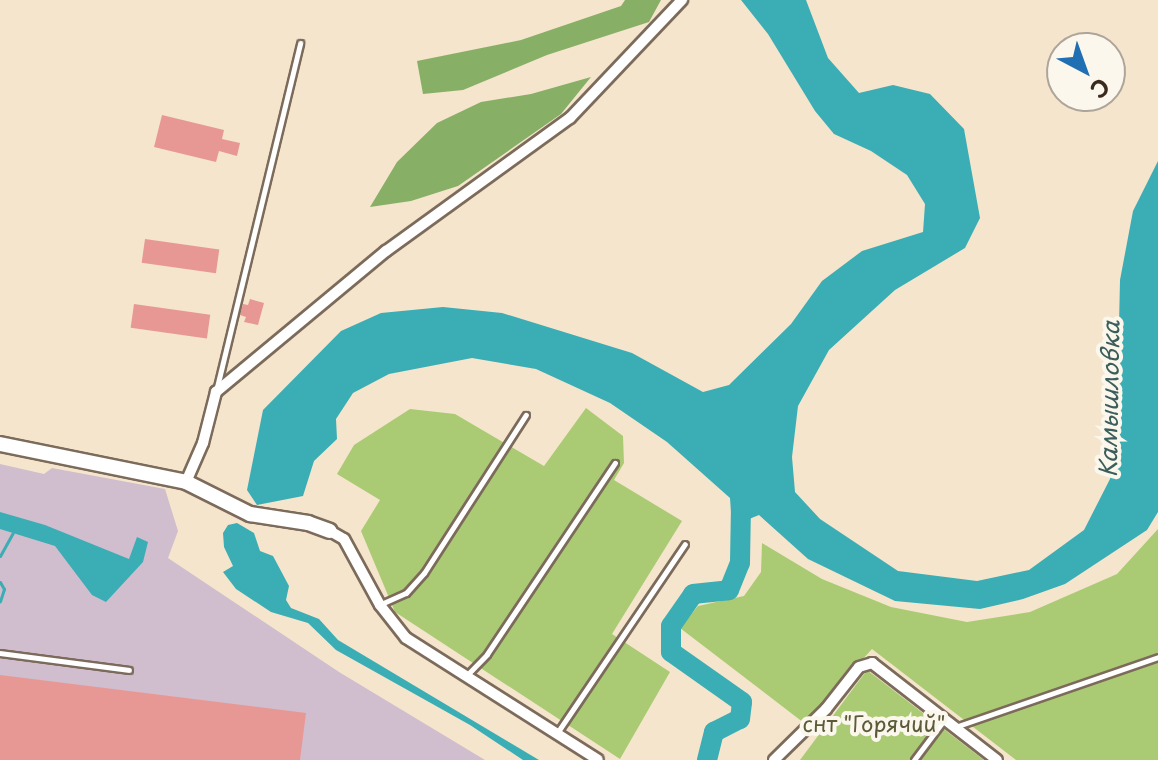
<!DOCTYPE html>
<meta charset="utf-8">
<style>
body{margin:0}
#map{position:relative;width:1158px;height:760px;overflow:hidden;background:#f5e5cd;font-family:"Playpen Sans",sans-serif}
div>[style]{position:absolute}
.industrial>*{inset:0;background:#d0bdce}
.green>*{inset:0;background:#aacb74}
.forest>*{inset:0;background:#87af66}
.water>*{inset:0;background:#3badb4}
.stream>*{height:3px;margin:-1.5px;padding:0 1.5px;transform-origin:1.5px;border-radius:1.5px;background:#3badb4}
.river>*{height:20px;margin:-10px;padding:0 10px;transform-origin:10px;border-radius:10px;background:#3badb4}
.building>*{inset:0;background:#e89894;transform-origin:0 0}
.roads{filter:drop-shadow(2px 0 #7c6b5b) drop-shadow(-2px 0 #7c6b5b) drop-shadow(0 2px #7c6b5b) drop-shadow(0 -2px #7c6b5b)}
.lane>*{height:5px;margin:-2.5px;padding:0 2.5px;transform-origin:2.5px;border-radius:2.5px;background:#fff}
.street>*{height:10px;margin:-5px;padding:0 5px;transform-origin:5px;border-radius:5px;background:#fff}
.secondary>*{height:14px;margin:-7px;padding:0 7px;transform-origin:7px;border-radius:7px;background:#fff}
span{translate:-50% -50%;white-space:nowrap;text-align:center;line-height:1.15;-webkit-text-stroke:8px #fbf7ec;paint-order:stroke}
.park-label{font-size:22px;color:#5c5a38}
.water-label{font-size:24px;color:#3b5e5a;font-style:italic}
.north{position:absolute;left:1046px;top:32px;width:80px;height:80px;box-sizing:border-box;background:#fbf7ec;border:2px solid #aea59a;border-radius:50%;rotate:139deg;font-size:22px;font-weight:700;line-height:32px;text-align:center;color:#3b2a1e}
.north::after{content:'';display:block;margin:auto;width:28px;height:36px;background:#1f6fb2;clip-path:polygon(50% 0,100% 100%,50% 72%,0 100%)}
</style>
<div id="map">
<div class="industrial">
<div style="clip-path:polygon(0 464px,44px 474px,52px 468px,165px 489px,178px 531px,168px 558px,339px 672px,485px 760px,0 760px)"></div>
</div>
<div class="green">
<div style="clip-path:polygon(586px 408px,623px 436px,624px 463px,614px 480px,682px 521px,612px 634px,670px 672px,620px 759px,395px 612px,361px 531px,380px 500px,337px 474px,354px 445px,410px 409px,455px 414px,544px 466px)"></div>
<div style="clip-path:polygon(1158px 529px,1158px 760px,1016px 760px,872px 649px,804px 723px,680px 628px,698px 606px,744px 596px,761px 572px,762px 543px,822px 579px,891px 607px,967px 622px,1030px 612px,1117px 574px)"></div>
<div style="clip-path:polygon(867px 670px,984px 760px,800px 760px)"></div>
</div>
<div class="forest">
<div style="clip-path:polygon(625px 0,661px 0,649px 22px,547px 55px,463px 90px,423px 94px,417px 61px,521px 40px,621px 6px)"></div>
<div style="clip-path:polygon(591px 77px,561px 114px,458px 186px,411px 201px,370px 207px,397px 162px,437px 123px,481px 102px,531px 94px)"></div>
</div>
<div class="water">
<div style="clip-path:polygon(741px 0,806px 0,828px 58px,859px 93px,893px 85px,930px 94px,964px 129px,980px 218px,965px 248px,895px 290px,829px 350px,798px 406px,792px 457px,795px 492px,820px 519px,898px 571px,977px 581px,1029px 570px,1084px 530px,1110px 479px,1117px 415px,1120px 280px,1133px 211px,1158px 161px,1158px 512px,1147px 530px,1065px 584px,1023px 599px,980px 609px,895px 601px,808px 559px,759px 515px,732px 526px,730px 498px,667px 442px,610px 403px,536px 369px,472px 358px,389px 374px,353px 393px,336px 419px,337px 439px,314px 461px,303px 496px,257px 505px,247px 490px,263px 410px,341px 331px,381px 313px,443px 307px,502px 313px,632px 353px,703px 392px,729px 385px,791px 324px,822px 281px,862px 251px,923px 232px,925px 204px,907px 175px,871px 151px,834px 134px,815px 111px,768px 34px)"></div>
<div style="clip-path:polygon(0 512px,45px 525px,129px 559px,137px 537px,148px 542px,143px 562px,106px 602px,92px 595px,55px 546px,0 529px)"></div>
<div style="clip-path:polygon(237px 523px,254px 533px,260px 551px,273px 556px,289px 586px,286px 600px,291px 608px,319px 619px,338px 640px,539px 760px,523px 760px,470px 725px,336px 650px,308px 623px,271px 612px,236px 589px,223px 572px,233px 566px,224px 547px,223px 533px,228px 525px)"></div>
</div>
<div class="stream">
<div style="left:0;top:556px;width:26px;rotate:-61deg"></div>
<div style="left:0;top:582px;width:8px;rotate:60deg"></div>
<div style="left:4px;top:589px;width:13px;rotate:108deg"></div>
</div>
<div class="river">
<div style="left:707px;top:760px;width:29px;rotate:-76deg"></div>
<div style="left:714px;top:732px;width:29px;rotate:-27deg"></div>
<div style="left:740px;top:719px;width:17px;rotate:-83deg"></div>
<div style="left:742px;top:702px;width:87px;rotate:-144.8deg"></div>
<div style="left:671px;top:652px;width:26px;rotate:-90deg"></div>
<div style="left:671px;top:626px;width:39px;rotate:-55deg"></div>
<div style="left:693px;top:594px;width:36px;rotate:-6deg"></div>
<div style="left:729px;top:590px;width:29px;rotate:-68deg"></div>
<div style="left:740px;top:563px;width:57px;rotate:-89deg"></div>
<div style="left:741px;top:506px;width:7px;rotate:-16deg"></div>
</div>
<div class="building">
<div style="clip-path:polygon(162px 115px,224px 130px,222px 139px,240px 143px,237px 156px,219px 151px,216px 162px,154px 147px)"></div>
<div style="left:145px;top:239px;width:75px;height:24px;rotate:8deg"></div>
<div style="clip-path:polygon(250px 299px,264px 303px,258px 325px,244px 322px,246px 317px,240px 315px,243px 304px,248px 305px)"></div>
<div style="left:134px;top:304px;width:77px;height:24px;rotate:8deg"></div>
<div style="clip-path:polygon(0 675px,306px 713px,300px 760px,0 760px)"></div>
</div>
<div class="roads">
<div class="lane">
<div style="left:217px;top:387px;width:354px;rotate:-76.4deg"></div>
<div style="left:381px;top:604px;width:27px;rotate:-24deg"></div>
<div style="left:406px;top:593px;width:27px;rotate:-48deg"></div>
<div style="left:424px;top:573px;width:188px;rotate:-57.2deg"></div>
<div style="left:0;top:653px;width:130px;rotate:7.5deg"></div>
<div style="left:467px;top:675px;width:29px;rotate:-46deg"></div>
<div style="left:487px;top:654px;width:230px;rotate:-56.2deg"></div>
<div style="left:955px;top:727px;width:215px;rotate:-19deg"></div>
<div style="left:557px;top:733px;width:228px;rotate:-55.9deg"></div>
<div style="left:914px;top:760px;width:50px;rotate:-53.1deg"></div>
</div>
<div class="street">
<div style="left:186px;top:482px;width:43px;rotate:-66.4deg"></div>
<div style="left:203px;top:443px;width:53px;rotate:-75.7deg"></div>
<div style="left:216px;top:392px;width:221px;rotate:-39.7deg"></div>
<div style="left:386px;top:251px;width:227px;rotate:-35.9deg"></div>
<div style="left:570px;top:118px;width:163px;rotate:-46.5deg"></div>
<div style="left:330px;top:531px;width:16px;rotate:30deg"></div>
<div style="left:344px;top:539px;width:75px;rotate:61.4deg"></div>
<div style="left:380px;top:605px;width:42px;rotate:51.8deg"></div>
<div style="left:406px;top:638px;width:227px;rotate:32.4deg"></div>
<div style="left:774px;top:760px;width:73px;rotate:-44.4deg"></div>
<div style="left:826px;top:709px;width:53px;rotate:-51.8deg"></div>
<div style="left:859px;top:667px;width:14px;rotate:-17deg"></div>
<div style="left:872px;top:663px;width:158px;rotate:37.8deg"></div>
</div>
<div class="secondary">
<div style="left:0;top:444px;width:190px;rotate:11.5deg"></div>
<div style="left:186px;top:482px;width:72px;rotate:26.6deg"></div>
<div style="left:250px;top:514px;width:59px;rotate:8.8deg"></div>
<div style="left:308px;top:523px;width:23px;rotate:20deg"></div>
</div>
</div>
<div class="park-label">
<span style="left:874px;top:723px">снт "Горячий"</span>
</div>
<div class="water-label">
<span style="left:1109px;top:399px;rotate:-89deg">Камышловка</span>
</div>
<div class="north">С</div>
</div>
